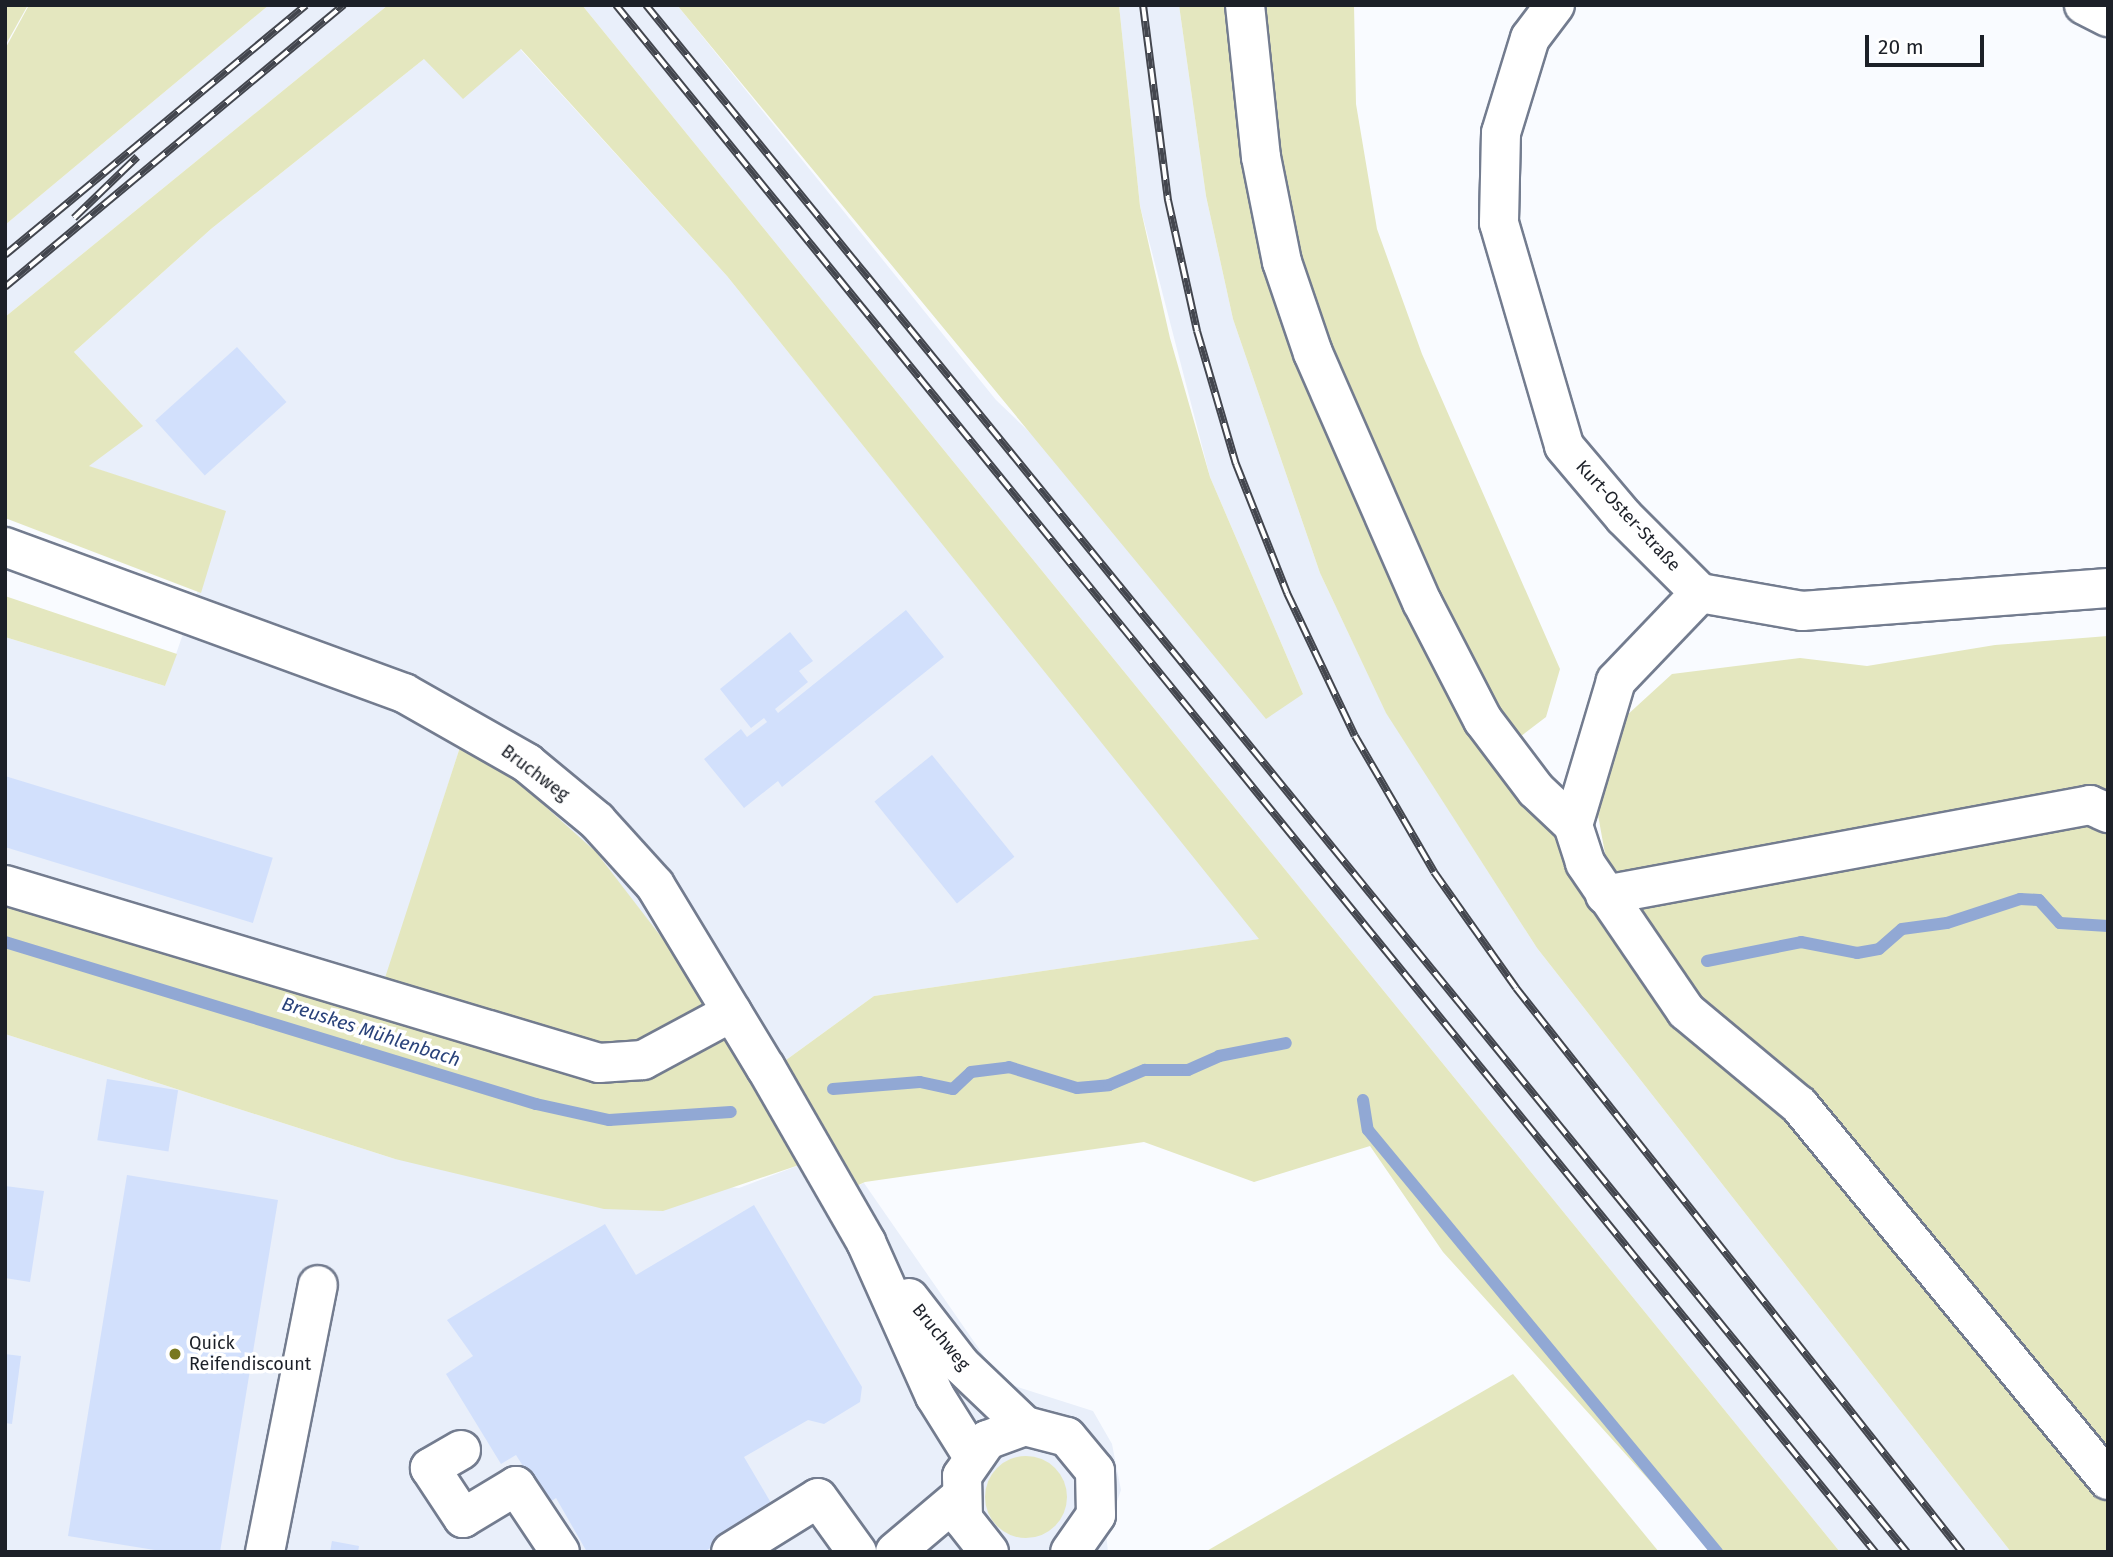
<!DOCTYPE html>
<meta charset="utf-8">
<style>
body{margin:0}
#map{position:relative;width:2113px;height:1557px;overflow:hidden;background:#f9fbff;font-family:"Fira Sans",sans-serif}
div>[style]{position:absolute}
.built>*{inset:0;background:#e9effa}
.green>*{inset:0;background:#e4e7bf}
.round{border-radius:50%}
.stream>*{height:12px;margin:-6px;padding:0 6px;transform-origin:6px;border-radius:6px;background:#91a8d4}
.building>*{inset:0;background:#d2e0fc;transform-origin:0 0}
.roads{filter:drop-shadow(2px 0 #737c8f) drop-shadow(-2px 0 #737c8f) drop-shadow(0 2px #737c8f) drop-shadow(0 -2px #737c8f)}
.minor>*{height:38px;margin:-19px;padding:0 19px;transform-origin:19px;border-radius:19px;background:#fff}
.rail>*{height:8px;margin-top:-4px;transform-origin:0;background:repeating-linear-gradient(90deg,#fff 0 16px,#43464e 0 32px);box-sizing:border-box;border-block:2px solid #43464e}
.dots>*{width:19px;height:19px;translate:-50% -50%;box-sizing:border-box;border:4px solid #fff;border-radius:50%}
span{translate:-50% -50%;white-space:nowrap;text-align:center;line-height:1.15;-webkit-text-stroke:7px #fff;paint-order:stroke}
.street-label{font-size:18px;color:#1c2028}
.poi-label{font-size:18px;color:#1c2028}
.left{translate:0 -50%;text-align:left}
.water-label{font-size:19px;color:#29427a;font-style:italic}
.frame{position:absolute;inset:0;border:7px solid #1c2028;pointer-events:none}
.scale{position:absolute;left:1865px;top:35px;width:119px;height:32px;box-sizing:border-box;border:4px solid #1c2028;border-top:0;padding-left:9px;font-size:21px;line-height:24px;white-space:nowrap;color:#1c2028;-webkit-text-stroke:5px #fff;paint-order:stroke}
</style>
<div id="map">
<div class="built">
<div style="clip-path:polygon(269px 5px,388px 5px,5px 317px,5px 225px)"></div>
<div style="clip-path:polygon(582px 5px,677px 5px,996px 400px,1303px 694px,1210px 477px,1140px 206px,1119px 5px,1179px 5px,1206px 196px,1233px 319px,1320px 573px,1386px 712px,1537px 948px,2011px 1552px,1840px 1552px)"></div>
<div style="clip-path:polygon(520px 49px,727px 276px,1260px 939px,874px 996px,760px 1079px,461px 744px,384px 985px,5px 868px,5px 637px,165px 686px,225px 512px,88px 466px,142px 425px,74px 352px,211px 229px,424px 59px)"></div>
<div style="clip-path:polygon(5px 1034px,395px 1159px,739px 1188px,805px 1163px,820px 1202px,864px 1183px,1002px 1382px,1093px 1411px,1112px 1444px,1121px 1490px,1106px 1533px,1108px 1552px,5px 1552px)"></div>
</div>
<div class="green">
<div style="clip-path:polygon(5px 5px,28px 5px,5px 46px)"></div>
<div style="clip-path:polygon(29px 5px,269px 5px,5px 225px,5px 49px)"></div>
<div style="clip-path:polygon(388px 5px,582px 5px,1840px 1552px,1714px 1552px,1443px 1252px,1370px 1146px,1254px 1182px,1144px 1142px,865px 1182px,820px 1203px,805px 1163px,663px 1211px,604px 1209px,395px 1159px,5px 1034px,5px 868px,383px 984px,461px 744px,518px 782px,596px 852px,712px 1003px,760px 1079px,874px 996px,1259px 939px,727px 276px,521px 49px,463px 99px,424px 59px,211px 229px,74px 352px,143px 426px,89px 466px,226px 511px,201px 593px,5px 518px,5px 317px)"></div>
<div style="clip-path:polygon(677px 5px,1119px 5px,1140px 206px,1170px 338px,1210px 477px,1303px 694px,1266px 719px)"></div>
<div style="clip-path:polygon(1179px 5px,1231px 5px,1355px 487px,1610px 881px,1594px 793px,1625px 717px,1672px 674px,1800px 658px,1867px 666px,1995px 645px,2108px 636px,2108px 1552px,2011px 1552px,1537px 948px,1386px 713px,1320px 573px,1233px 319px,1206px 196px)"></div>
<div style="clip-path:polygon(1261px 5px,1354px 5px,1356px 104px,1377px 229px,1422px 354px,1560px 669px,1546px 717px,1516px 740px,1376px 469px,1297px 256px,1273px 151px)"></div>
<div style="clip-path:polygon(5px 596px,177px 654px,165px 686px,5px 637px)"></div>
<div style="clip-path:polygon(1513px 1374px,1659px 1552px,1205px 1552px,1327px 1481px)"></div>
<div class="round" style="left:985px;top:1456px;width:82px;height:82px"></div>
</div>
<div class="stream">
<div style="left:5px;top:942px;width:555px;rotate:16.97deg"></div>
<div style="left:536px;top:1104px;width:75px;rotate:12.4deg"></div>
<div style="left:609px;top:1120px;width:122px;rotate:-3.8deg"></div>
<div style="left:1707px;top:961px;width:96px;rotate:-11.4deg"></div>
<div style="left:1801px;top:942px;width:57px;rotate:11.1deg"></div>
<div style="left:1857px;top:953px;width:22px;rotate:-10deg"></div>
<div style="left:1879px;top:949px;width:30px;rotate:-41deg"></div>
<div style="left:1902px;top:929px;width:45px;rotate:-7.6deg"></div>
<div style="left:1947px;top:923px;width:77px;rotate:-18.2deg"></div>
<div style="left:2020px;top:899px;width:19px;rotate:3deg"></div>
<div style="left:2039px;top:900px;width:31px;rotate:48deg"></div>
<div style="left:2060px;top:923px;width:48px;rotate:3.6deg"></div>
<div style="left:833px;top:1089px;width:87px;rotate:-4.6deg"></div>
<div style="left:920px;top:1082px;width:34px;rotate:12deg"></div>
<div style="left:953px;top:1089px;width:25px;rotate:-43deg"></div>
<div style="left:971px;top:1072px;width:38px;rotate:-7deg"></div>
<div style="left:1009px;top:1067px;width:71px;rotate:17.2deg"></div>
<div style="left:1077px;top:1088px;width:32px;rotate:-5deg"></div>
<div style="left:1109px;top:1085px;width:39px;rotate:-23deg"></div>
<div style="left:1145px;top:1070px;width:43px"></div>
<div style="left:1188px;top:1070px;width:34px;rotate:-24deg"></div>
<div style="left:1219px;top:1056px;width:68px;rotate:-11deg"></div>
<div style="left:1363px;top:1100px;width:30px;rotate:81deg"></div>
<div style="left:1368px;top:1130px;width:548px;rotate:50.41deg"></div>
</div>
<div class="building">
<div style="left:237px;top:347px;width:74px;height:110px;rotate:48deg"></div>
<div style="clip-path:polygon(906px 610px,944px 657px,782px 787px,778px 781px,744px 808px,704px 759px,741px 729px,747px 737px,767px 722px,764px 718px,751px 728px,720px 689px,790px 632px,813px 661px,799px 671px,808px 682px,775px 709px,778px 713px)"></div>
<div style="left:932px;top:755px;width:131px;height:74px;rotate:51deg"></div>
<div style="left:5px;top:776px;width:280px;height:68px;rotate:17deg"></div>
<div style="left:107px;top:1079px;width:72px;height:62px;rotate:9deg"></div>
<div style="clip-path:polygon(127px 1175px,278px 1200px,220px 1552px,167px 1552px,68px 1536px)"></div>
<div style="clip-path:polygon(5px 1186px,44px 1191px,30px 1282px,5px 1278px)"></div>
<div style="clip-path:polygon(754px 1205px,862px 1387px,860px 1402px,824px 1424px,808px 1420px,744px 1457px,774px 1508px,704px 1552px,587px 1552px,556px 1498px,547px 1504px,516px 1455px,501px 1464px,446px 1374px,473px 1356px,447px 1320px,605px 1224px,636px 1275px)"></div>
<div style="clip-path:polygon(5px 1354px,21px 1356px,12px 1424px,5px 1423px)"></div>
<div style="clip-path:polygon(332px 1541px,359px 1546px,358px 1552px,330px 1552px)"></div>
</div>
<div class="roads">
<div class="minor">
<div style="left:1245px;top:5px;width:153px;rotate:84deg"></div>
<div style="left:1261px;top:157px;width:107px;rotate:78.7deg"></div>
<div style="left:1282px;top:262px;width:96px;rotate:71.2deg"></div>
<div style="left:1313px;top:353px;width:272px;rotate:66.4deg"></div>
<div style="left:1422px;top:602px;width:133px;rotate:62.7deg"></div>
<div style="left:1483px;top:720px;width:88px;rotate:52.9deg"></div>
<div style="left:1536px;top:790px;width:51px;rotate:43.4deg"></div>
<div style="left:1555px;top:5px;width:41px;rotate:127.1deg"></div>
<div style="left:1530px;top:38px;width:99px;rotate:107deg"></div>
<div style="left:1501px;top:133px;width:90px;rotate:91.3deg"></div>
<div style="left:1499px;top:223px;width:232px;rotate:73.7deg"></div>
<div style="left:1564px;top:446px;width:93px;rotate:49.8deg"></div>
<div style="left:1624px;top:517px;width:107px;rotate:45deg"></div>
<div style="left:1700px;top:593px;width:104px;rotate:10deg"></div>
<div style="left:1802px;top:611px;width:307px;rotate:-4.3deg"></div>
<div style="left:2084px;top:5px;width:27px;rotate:27deg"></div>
<div style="left:5px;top:547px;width:425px;rotate:20.1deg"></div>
<div style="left:404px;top:693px;width:142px;rotate:29.6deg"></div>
<div style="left:527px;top:763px;width:91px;rotate:39.6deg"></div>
<div style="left:597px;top:821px;width:86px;rotate:47.8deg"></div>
<div style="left:655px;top:885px;width:214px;rotate:58.8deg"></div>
<div style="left:766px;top:1068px;width:201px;rotate:60.1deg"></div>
<div style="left:866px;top:1242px;width:169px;rotate:65.9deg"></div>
<div style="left:935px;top:1396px;width:70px;rotate:57.9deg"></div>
<div style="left:1700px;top:593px;width:122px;rotate:133.7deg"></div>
<div style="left:1616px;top:681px;width:150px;rotate:106.6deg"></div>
<div style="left:1573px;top:825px;width:40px;rotate:72deg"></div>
<div style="left:1585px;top:863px;width:179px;rotate:55.7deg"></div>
<div style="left:1686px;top:1011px;width:147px;rotate:39.8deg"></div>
<div style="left:1799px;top:1105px;width:486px;rotate:50.5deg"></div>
<div style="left:5px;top:885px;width:620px;rotate:16.68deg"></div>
<div style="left:599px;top:1063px;width:44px;rotate:-3.9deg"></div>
<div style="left:643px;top:1060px;width:101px;rotate:-28.3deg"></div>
<div style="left:1605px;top:895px;width:493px;rotate:-10.5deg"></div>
<div style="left:2090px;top:805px;width:20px;rotate:24deg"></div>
<div style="left:909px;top:1298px;width:85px;rotate:52.2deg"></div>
<div style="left:961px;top:1365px;width:88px;rotate:43.6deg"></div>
<div style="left:461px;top:1450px;width:36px;rotate:150deg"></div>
<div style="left:430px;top:1468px;width:60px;rotate:56.6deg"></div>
<div style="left:463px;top:1518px;width:62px;rotate:-31.1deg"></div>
<div style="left:516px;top:1486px;width:79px;rotate:56.3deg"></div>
<div style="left:265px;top:1552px;width:272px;rotate:-78.8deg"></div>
<div style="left:731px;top:1552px;width:102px;rotate:-31.8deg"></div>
<div style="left:818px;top:1498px;width:67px;rotate:54.2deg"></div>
<div style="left:895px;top:1552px;width:84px;rotate:-40.2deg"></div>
<div style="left:989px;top:1552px;width:42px;rotate:-128.2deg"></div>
<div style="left:963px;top:1519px;width:43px;rotate:-91.3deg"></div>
<div style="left:962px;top:1476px;width:44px;rotate:-55.2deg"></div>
<div style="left:987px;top:1440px;width:40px;rotate:-20.2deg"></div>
<div style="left:1025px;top:1426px;width:43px;rotate:14.7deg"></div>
<div style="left:1067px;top:1437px;width:44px;rotate:50.5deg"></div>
<div style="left:1095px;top:1471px;width:44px;rotate:88.7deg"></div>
<div style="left:1096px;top:1515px;width:45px;rotate:125.1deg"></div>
</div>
</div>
<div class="rail">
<div style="left:616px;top:5px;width:1995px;rotate:50.86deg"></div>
<div style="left:646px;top:5px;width:1996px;rotate:50.82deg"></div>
<div style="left:1143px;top:5px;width:197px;rotate:82.7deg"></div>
<div style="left:1168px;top:200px;width:134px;rotate:77.5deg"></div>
<div style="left:1197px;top:331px;width:139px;rotate:73.7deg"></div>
<div style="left:1236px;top:464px;width:139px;rotate:68.4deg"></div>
<div style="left:1287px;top:593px;width:158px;rotate:64.6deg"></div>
<div style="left:1355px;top:736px;width:157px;rotate:59.8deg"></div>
<div style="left:1434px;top:872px;width:142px;rotate:54.7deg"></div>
<div style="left:1516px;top:988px;width:719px;rotate:51.66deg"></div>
<div style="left:74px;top:218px;width:88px;rotate:-44.1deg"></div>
<div style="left:5px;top:255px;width:391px;rotate:-39.7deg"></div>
<div style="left:5px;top:287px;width:441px;rotate:-39.8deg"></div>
</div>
<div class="dots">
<div style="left:175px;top:1354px;background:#77781f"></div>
</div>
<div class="street-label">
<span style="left:1628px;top:516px;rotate:47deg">Kurt-Oster-Straße</span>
<span style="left:535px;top:773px;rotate:37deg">Bruchweg</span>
<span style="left:941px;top:1337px;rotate:51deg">Bruchweg</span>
</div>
<div class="poi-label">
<span class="left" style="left:189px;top:1354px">Quick<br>Reifendiscount</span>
</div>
<div class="water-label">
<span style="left:371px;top:1032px;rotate:18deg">Breuskes Mühlenbach</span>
</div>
<div class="frame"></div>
<div class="scale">20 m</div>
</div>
